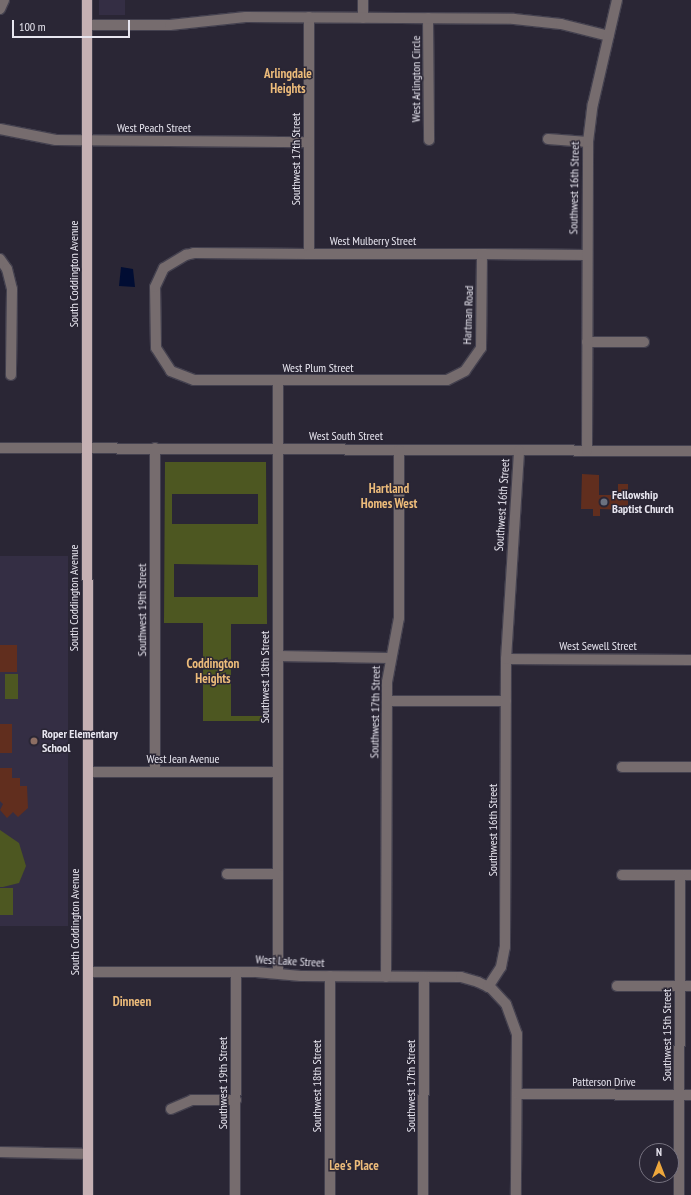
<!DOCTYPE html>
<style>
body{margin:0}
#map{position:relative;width:691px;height:1195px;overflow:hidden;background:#2a2635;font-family:"PT Sans Narrow",sans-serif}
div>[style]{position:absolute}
.built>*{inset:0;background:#342e44;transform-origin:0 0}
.green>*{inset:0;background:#4d5721;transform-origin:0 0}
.water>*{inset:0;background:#010d33}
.building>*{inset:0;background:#612e1e;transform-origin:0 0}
.roads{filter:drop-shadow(1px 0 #44414f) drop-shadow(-1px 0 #44414f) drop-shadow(0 1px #44414f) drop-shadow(0 -1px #44414f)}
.minor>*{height:10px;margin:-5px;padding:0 5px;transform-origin:5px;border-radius:5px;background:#766c6e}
.major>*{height:10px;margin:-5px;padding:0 5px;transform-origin:5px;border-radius:5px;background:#c5b0b3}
.dots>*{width:11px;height:11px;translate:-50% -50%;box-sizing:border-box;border:2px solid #2a2635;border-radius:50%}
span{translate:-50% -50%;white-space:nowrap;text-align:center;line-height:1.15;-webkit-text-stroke:3px #2a2635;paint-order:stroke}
.street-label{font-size:12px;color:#e7e5ef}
.poi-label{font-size:12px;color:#e7e5ef;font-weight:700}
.left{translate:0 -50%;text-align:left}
.neighbourhood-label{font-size:13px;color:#ecbb7a;font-weight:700}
.north{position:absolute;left:639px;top:1143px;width:40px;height:40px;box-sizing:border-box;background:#2a2635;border:1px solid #76727f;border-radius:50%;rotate:0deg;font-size:11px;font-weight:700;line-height:16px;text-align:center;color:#e7e5ef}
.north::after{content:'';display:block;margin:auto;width:14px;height:18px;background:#eea73c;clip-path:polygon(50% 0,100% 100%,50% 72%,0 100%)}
.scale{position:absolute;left:12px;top:20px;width:118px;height:18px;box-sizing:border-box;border:2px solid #e7e5ef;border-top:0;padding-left:5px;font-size:12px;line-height:14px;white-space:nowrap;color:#e7e5ef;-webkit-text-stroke:3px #2a2635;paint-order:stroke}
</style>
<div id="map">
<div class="built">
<div style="left:99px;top:0;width:26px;height:15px"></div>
<div style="left:0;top:556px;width:68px;height:370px"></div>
</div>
<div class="green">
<div style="clip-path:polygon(evenodd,165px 462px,266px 462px,267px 624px,231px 624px,231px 716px,267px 716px,267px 721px,203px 721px,203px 623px,164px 623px,165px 462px,172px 494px,258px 494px,258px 524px,172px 524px,172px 494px,165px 462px,174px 564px,258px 565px,258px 597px,174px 597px,174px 564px)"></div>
<div style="left:5px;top:674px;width:13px;height:25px"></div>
<div style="clip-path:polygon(0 830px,19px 843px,26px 866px,19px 883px,3px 887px,0 887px)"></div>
<div style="left:0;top:888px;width:13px;height:27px"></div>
</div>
<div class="water">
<div style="clip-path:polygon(121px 267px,133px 269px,135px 287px,119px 286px)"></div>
</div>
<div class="building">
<div style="clip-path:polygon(582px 474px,599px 475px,599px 495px,618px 495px,618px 484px,628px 484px,628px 510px,600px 509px,600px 516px,593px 516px,593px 509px,581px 509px)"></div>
<div style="left:0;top:645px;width:17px;height:27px"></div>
<div style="left:12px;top:724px;width:29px;height:12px;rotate:90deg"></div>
<div style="clip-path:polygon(0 768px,12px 768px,12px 778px,20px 778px,20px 786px,27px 786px,28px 808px,18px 817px,13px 812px,7px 818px,0 810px,3px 804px,0 801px)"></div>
</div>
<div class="roads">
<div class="minor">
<div style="left:363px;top:0;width:18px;rotate:90deg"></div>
<div style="left:0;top:9px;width:10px;rotate:-66deg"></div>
<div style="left:309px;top:17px;width:237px;rotate:90deg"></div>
<div style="left:428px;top:18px;width:122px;rotate:89.5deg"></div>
<div style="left:87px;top:25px;width:83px"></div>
<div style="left:170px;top:25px;width:76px;rotate:-6deg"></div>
<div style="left:246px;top:17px;width:268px;rotate:0.4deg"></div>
<div style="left:514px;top:19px;width:47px;rotate:6.1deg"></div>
<div style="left:561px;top:24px;width:49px;rotate:14deg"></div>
<div style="left:0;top:129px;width:57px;rotate:11.1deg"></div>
<div style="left:56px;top:140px;width:253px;rotate:0.5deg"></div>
<div style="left:548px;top:139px;width:40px;rotate:4.3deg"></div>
<div style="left:482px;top:254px;width:94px;rotate:90.6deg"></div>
<div style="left:481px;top:348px;width:28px;rotate:125deg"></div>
<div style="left:465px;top:371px;width:20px;rotate:153deg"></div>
<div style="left:447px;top:380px;width:253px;rotate:180deg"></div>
<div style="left:194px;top:380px;width:25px;rotate:-159deg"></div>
<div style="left:171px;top:371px;width:27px;rotate:-123deg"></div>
<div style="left:156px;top:348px;width:61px;rotate:-90.9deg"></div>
<div style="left:155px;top:287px;width:21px;rotate:-65deg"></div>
<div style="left:164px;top:268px;width:26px;rotate:-31deg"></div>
<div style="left:186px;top:255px;width:8px;rotate:-14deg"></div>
<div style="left:194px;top:253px;width:115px;rotate:0.5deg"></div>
<div style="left:309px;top:254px;width:173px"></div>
<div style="left:482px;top:254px;width:104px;rotate:0.6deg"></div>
<div style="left:0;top:259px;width:12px;rotate:55deg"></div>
<div style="left:7px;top:269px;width:21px;rotate:76deg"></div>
<div style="left:12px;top:289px;width:86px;rotate:90.7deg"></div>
<div style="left:587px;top:342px;width:57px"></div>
<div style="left:278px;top:380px;width:593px;rotate:90deg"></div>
<div style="left:0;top:448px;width:691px;rotate:0.25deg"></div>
<div style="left:155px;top:448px;width:324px;rotate:90deg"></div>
<div style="left:587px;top:451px;width:309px;rotate:-89.8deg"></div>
<div style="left:588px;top:142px;width:38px;rotate:-83deg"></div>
<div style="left:593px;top:104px;width:107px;rotate:-77deg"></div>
<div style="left:278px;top:656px;width:112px;rotate:1deg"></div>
<div style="left:506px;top:659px;width:185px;rotate:0.3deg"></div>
<div style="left:387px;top:701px;width:119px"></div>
<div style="left:622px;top:767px;width:69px"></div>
<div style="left:88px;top:772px;width:190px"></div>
<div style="left:227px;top:874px;width:51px"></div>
<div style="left:622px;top:875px;width:69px"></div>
<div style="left:88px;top:972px;width:168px"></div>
<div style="left:256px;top:972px;width:45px;rotate:5.1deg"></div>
<div style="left:301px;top:976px;width:160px;rotate:0.4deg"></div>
<div style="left:461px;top:977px;width:18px;rotate:16deg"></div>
<div style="left:478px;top:982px;width:14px;rotate:25deg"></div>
<div style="left:491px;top:988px;width:22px;rotate:47deg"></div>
<div style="left:506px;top:1004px;width:32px;rotate:70deg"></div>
<div style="left:517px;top:1034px;width:161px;rotate:90.4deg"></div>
<div style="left:386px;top:977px;width:295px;rotate:-89.8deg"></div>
<div style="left:387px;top:682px;width:65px;rotate:-79.4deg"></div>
<div style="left:399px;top:618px;width:168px;rotate:-90deg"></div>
<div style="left:617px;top:986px;width:74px"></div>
<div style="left:488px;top:987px;width:24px;rotate:-57deg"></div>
<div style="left:501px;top:967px;width:20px;rotate:-79deg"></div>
<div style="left:505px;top:947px;width:288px;rotate:-89.8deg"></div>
<div style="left:506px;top:659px;width:209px;rotate:-86.4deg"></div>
<div style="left:517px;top:1094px;width:174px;rotate:0.3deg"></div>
<div style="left:171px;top:1109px;width:23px;rotate:-23deg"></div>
<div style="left:192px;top:1100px;width:44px"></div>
<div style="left:0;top:1152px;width:88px;rotate:1.3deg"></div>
<div style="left:235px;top:1195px;width:223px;rotate:-89.7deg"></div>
<div style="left:330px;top:1195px;width:219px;rotate:-90deg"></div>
<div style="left:423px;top:1195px;width:218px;rotate:-89.7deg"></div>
<div style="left:679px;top:1195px;width:320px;rotate:-89.8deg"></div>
</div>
<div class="major">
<div style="left:87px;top:0;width:1195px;rotate:89.95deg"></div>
</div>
</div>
<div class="dots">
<div style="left:604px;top:502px;background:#6b7280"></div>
<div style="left:34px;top:741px;background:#8d6e63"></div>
</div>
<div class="street-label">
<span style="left:416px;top:79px;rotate:-90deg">West Arlington Circle</span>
<span style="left:154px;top:128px">West Peach Street</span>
<span style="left:296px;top:159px;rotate:-90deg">Southwest 17th Street</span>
<span style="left:574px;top:188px;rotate:-89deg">Southwest 16th Street</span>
<span style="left:373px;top:241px">West Mulberry Street</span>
<span style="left:74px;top:274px;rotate:-90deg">South Coddington Avenue</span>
<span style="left:468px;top:315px;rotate:-88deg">Hartman Road</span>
<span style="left:318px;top:368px">West Plum Street</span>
<span style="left:346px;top:436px">West South Street</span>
<span style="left:502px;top:505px;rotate:-86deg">Southwest 16th Street</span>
<span style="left:74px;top:598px;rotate:-90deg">South Coddington Avenue</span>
<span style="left:142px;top:610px;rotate:-90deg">Southwest 19th Street</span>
<span style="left:598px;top:646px">West Sewell Street</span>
<span style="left:265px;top:677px;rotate:-90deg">Southwest 18th Street</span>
<span style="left:375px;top:712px;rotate:-89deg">Southwest 17th Street</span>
<span style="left:183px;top:759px">West Jean Avenue</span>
<span style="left:493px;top:830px;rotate:-90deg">Southwest 16th Street</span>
<span style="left:75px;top:922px;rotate:-90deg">South Coddington Avenue</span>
<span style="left:290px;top:961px;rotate:3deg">West Lake Street</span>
<span style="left:667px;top:1035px;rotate:-90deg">Southwest 15th Street</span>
<span style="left:604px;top:1082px">Patterson Drive</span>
<span style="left:223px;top:1083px;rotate:-90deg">Southwest 19th Street</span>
<span style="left:317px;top:1086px;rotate:-90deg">Southwest 18th Street</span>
<span style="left:411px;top:1086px;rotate:-90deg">Southwest 17th Street</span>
</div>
<div class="poi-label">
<span class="left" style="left:612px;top:502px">Fellowship<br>Baptist Church</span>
<span class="left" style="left:42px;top:741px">Roper Elementary<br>School</span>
</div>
<div class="neighbourhood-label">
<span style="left:288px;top:82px">Arlingdale<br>Heights</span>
<span style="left:389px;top:497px">Hartland<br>Homes West</span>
<span style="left:213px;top:672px">Coddington<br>Heights</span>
<span style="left:132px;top:1002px">Dinneen</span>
<span style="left:354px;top:1166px">Lee's Place</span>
</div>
<div class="north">N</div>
<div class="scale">100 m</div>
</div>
